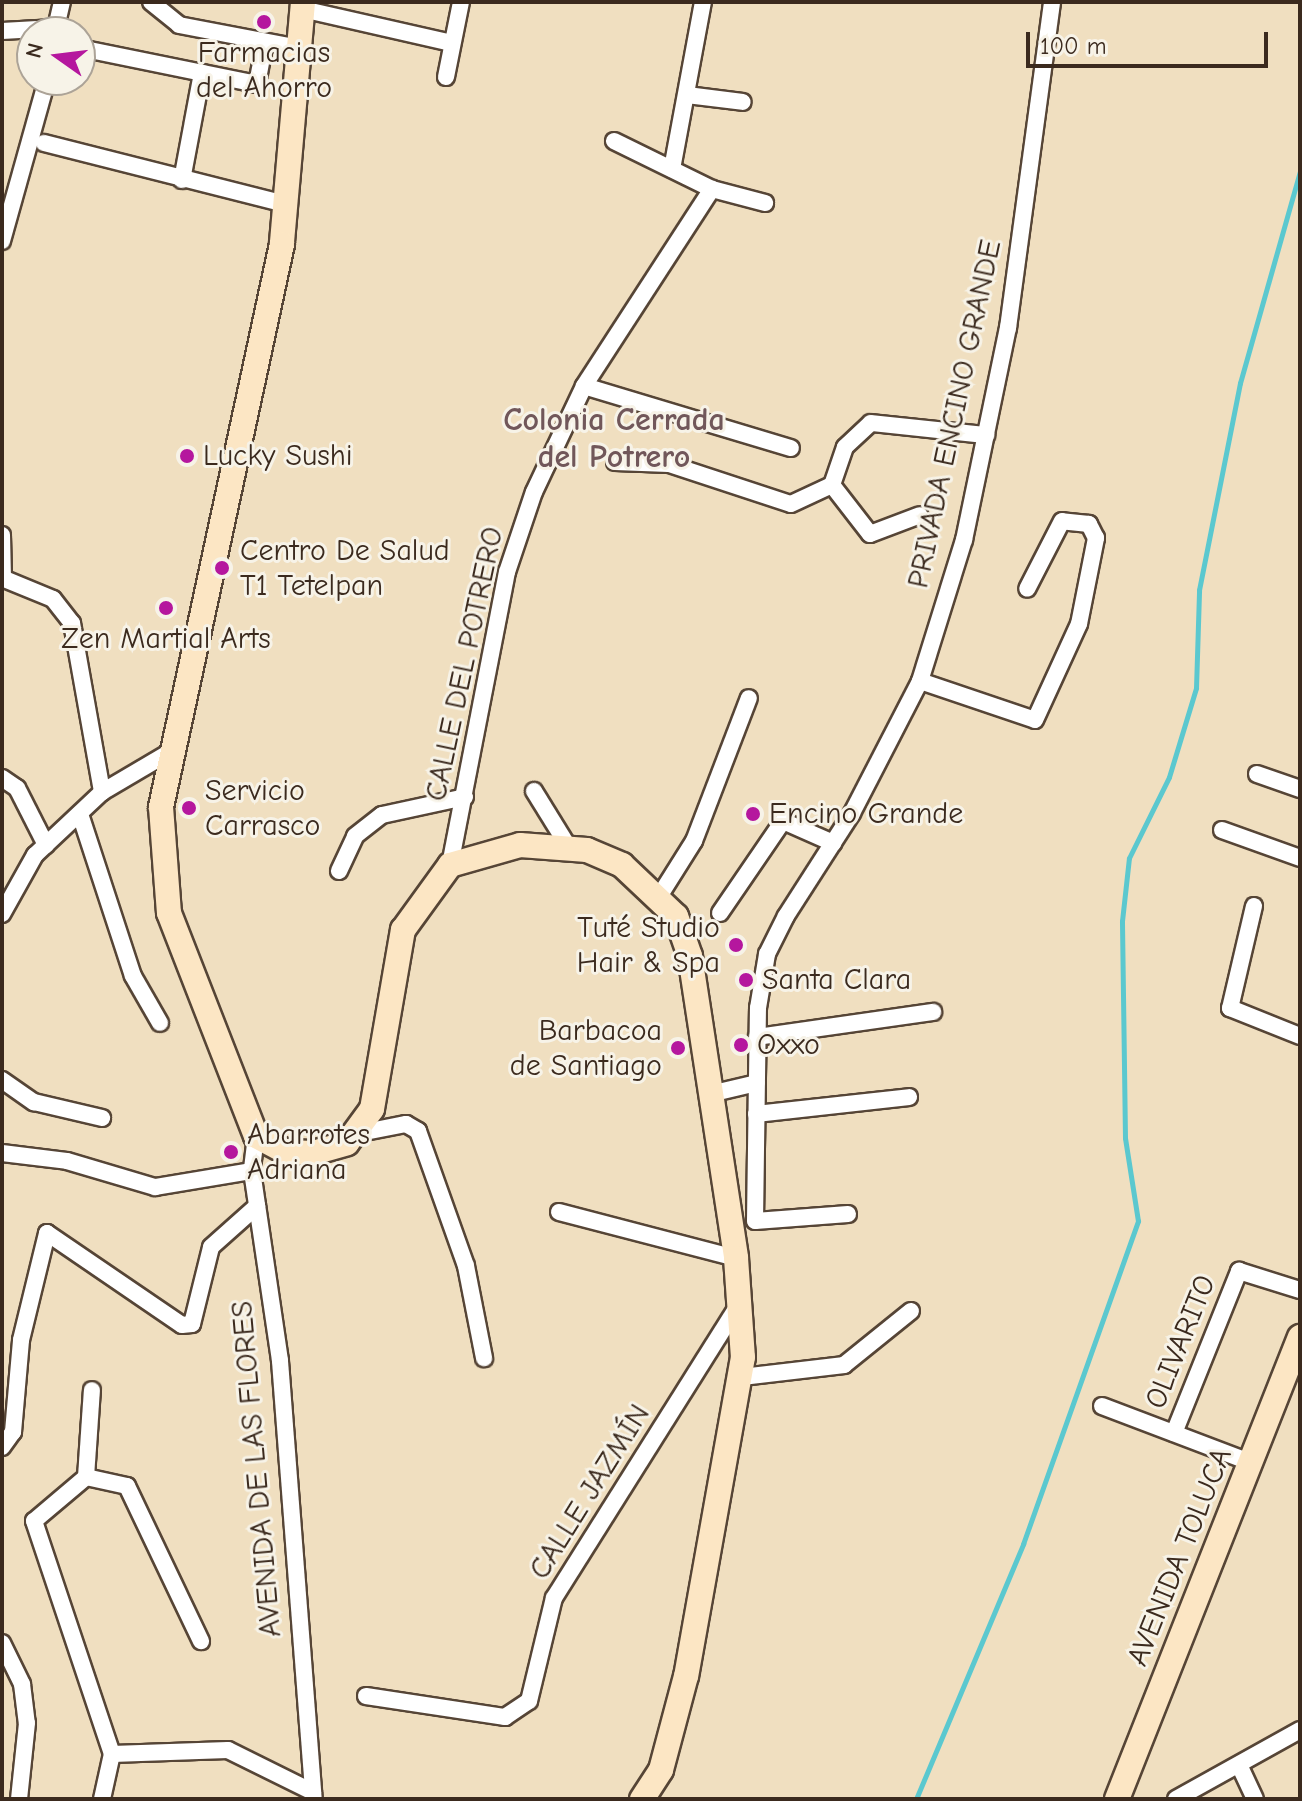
<!DOCTYPE html>
<meta charset="utf-8">
<style>
body{margin:0}
#map{position:relative;width:1302px;height:1801px;overflow:hidden;background:#f0dfc0;font-family:"Comic Neue",sans-serif}
div>[style]{position:absolute}
.stream>*{height:5px;margin:-2.5px;padding:0 2.5px;transform-origin:2.5px;border-radius:2.5px;background:#5bc8cf}
.roads{filter:drop-shadow(2px 0 #564536) drop-shadow(-2px 0 #564536) drop-shadow(0 2px #564536) drop-shadow(0 -2px #564536)}
.street>*{height:16px;margin:-8px;padding:0 8px;transform-origin:8px;border-radius:8px;background:#fff}
.secondary>*{height:24px;margin:-12px;padding:0 12px;transform-origin:12px;border-radius:12px;background:#fce6c4}
.dots>*{width:22px;height:22px;translate:-50% -50%;box-sizing:border-box;border:4px solid #f7f3e8;border-radius:50%}
span{translate:-50% -50%;white-space:nowrap;text-align:center;line-height:1.15;-webkit-text-stroke:6px #f7f3e8;paint-order:stroke}
.poi-label{font-size:30px;color:#3b2a1e}
.left{translate:0 -50%;text-align:left}
.right{translate:-100% -50%;text-align:right}
.street-label{font-size:30px;color:#3b2a1e}
.neighbourhood-label{font-size:32px;color:#71575a;font-weight:700}
.frame{position:absolute;inset:0;border:4px solid #3b2a1e;pointer-events:none}
.north{position:absolute;left:16px;top:16px;width:80px;height:80px;box-sizing:border-box;background:#f7f3e8;border:2px solid #aca397;border-radius:50%;rotate:284deg;font-size:22px;font-weight:700;line-height:32px;text-align:center;color:#3b2a1e}
.north::after{content:'';display:block;margin:auto;width:28px;height:36px;background:#b5179e;clip-path:polygon(50% 0,100% 100%,50% 72%,0 100%)}
.scale{position:absolute;left:1026px;top:32px;width:242px;height:36px;box-sizing:border-box;border:4px solid #3b2a1e;border-top:0;padding-left:10px;font-size:24px;line-height:28px;white-space:nowrap;color:#3b2a1e;-webkit-text-stroke:6px #f7f3e8;paint-order:stroke}
</style>
<div id="map">
<div class="stream">
<div style="left:916px;top:1799px;width:277px;rotate:-67.2deg"></div>
<div style="left:1023px;top:1544px;width:343px;rotate:-70.4deg"></div>
<div style="left:1138px;top:1221px;width:84px;rotate:-98.9deg"></div>
<div style="left:1125px;top:1138px;width:217px;rotate:-90.8deg"></div>
<div style="left:1122px;top:921px;width:63px;rotate:-83.7deg"></div>
<div style="left:1129px;top:858px;width:90px;rotate:-63.7deg"></div>
<div style="left:1169px;top:777px;width:93px;rotate:-73.1deg"></div>
<div style="left:1196px;top:688px;width:98px;rotate:-88.2deg"></div>
<div style="left:1199px;top:590px;width:211px;rotate:-78.8deg"></div>
<div style="left:1240px;top:383px;width:220px;rotate:-74.2deg"></div>
</div>
<div class="roads">
<div class="street">
<div style="left:151px;top:2px;width:36px;rotate:39deg"></div>
<div style="left:179px;top:25px;width:123px;rotate:10.8deg"></div>
<div style="left:302px;top:9px;width:154px;rotate:12.8deg"></div>
<div style="left:2px;top:31px;width:53px;rotate:-3.2deg"></div>
<div style="left:55px;top:32px;width:31px;rotate:-77deg"></div>
<div style="left:80px;top:48px;width:181px;rotate:11.5deg"></div>
<div style="left:257px;top:84px;width:43px;rotate:-79.2deg"></div>
<div style="left:446px;top:77px;width:76px;rotate:-78.7deg"></div>
<div style="left:687px;top:95px;width:56px;rotate:7.1deg"></div>
<div style="left:614px;top:141px;width:109px;rotate:26.1deg"></div>
<div style="left:712px;top:189px;width:55px;rotate:14.8deg"></div>
<div style="left:44px;top:143px;width:249px;rotate:14.2deg"></div>
<div style="left:672px;top:169px;width:170px;rotate:-79.5deg"></div>
<div style="left:182px;top:180px;width:109px;rotate:-79.4deg"></div>
<div style="left:2px;top:241px;width:167px;rotate:-74.4deg"></div>
<div style="left:584px;top:386px;width:216px;rotate:16.7deg"></div>
<div style="left:615px;top:462px;width:54px;rotate:2.1deg"></div>
<div style="left:669px;top:464px;width:128px;rotate:18.2deg"></div>
<div style="left:791px;top:504px;width:45px;rotate:-24.9deg"></div>
<div style="left:832px;top:485px;width:40px;rotate:-71.1deg"></div>
<div style="left:845px;top:447px;width:35px;rotate:-43deg"></div>
<div style="left:871px;top:423px;width:116px;rotate:6deg"></div>
<div style="left:832px;top:485px;width:62px;rotate:52.2deg"></div>
<div style="left:870px;top:534px;width:53px;rotate:-20.8deg"></div>
<div style="left:2px;top:535px;width:43px;rotate:88.7deg"></div>
<div style="left:2px;top:578px;width:55px;rotate:22.4deg"></div>
<div style="left:53px;top:599px;width:31px;rotate:52deg"></div>
<div style="left:72px;top:623px;width:172px;rotate:79.9deg"></div>
<div style="left:920px;top:681px;width:121px;rotate:18.7deg"></div>
<div style="left:1035px;top:720px;width:106px;rotate:-65.4deg"></div>
<div style="left:1079px;top:624px;width:88px;rotate:-78.8deg"></div>
<div style="left:1096px;top:538px;width:16px;rotate:-117deg"></div>
<div style="left:1089px;top:524px;width:27px;rotate:-174deg"></div>
<div style="left:1062px;top:521px;width:76px;rotate:117.2deg"></div>
<div style="left:1257px;top:774px;width:46px;rotate:19.2deg"></div>
<div style="left:2px;top:778px;width:18px;rotate:34deg"></div>
<div style="left:17px;top:788px;width:64px;rotate:63deg"></div>
<div style="left:534px;top:791px;width:65px;rotate:58.3deg"></div>
<div style="left:80px;top:814px;width:170px;rotate:71.9deg"></div>
<div style="left:133px;top:976px;width:54px;rotate:60.1deg"></div>
<div style="left:1222px;top:830px;width:83px;rotate:19.7deg"></div>
<div style="left:450px;top:865px;width:298px;rotate:-79deg"></div>
<div style="left:507px;top:572px;width:84px;rotate:-71.4deg"></div>
<div style="left:534px;top:492px;width:117px;rotate:-64.7deg"></div>
<div style="left:584px;top:386px;width:235px;rotate:-57deg"></div>
<div style="left:339px;top:871px;width:38px;rotate:-65deg"></div>
<div style="left:355px;top:836px;width:34px;rotate:-38deg"></div>
<div style="left:382px;top:815px;width:85px;rotate:-12.2deg"></div>
<div style="left:660px;top:895px;width:64px;rotate:-57.8deg"></div>
<div style="left:694px;top:841px;width:153px;rotate:-69deg"></div>
<div style="left:1254px;top:906px;width:105px;rotate:103.2deg"></div>
<div style="left:1230px;top:1008px;width:75px;rotate:21.8deg"></div>
<div style="left:720px;top:913px;width:112px;rotate:-55.6deg"></div>
<div style="left:783px;top:821px;width:55px;rotate:23.7deg"></div>
<div style="left:2px;top:914px;width:68px;rotate:-60.8deg"></div>
<div style="left:35px;top:855px;width:92px;rotate:-43.2deg"></div>
<div style="left:102px;top:792px;width:79px;rotate:-30.5deg"></div>
<div style="left:757px;top:1037px;width:178px;rotate:-8.1deg"></div>
<div style="left:2px;top:1080px;width:39px;rotate:35deg"></div>
<div style="left:34px;top:1102px;width:70px;rotate:13.2deg"></div>
<div style="left:710px;top:1094px;width:48px;rotate:-13.2deg"></div>
<div style="left:756px;top:1114px;width:154px;rotate:-6.3deg"></div>
<div style="left:360px;top:1133px;width:47px;rotate:-11.1deg"></div>
<div style="left:406px;top:1124px;width:14px;rotate:30deg"></div>
<div style="left:418px;top:1131px;width:143px;rotate:70.4deg"></div>
<div style="left:466px;top:1266px;width:94px;rotate:78.9deg"></div>
<div style="left:256px;top:1136px;width:35px;rotate:97deg"></div>
<div style="left:252px;top:1171px;width:192px;rotate:81.6deg"></div>
<div style="left:280px;top:1361px;width:439px;rotate:85.6deg"></div>
<div style="left:2px;top:1153px;width:65px;rotate:7deg"></div>
<div style="left:67px;top:1161px;width:92px;rotate:16.5deg"></div>
<div style="left:155px;top:1187px;width:98px;rotate:-9.4deg"></div>
<div style="left:559px;top:1212px;width:183px;rotate:14.6deg"></div>
<div style="left:848px;top:1214px;width:93px;rotate:175.7deg"></div>
<div style="left:755px;top:1221px;width:213px;rotate:-89.2deg"></div>
<div style="left:758px;top:1008px;width:55px;rotate:-80.5deg"></div>
<div style="left:767px;top:954px;width:42px;rotate:-63.4deg"></div>
<div style="left:786px;top:916px;width:122px;rotate:-57.3deg"></div>
<div style="left:852px;top:813px;width:148px;rotate:-62.7deg"></div>
<div style="left:920px;top:681px;width:148px;rotate:-72.7deg"></div>
<div style="left:964px;top:540px;width:217px;rotate:-78.3deg"></div>
<div style="left:1008px;top:328px;width:329px;rotate:-82.3deg"></div>
<div style="left:742px;top:1377px;width:103px;rotate:-6.7deg"></div>
<div style="left:844px;top:1365px;width:86px;rotate:-38.9deg"></div>
<div style="left:1102px;top:1406px;width:160px;rotate:20.8deg"></div>
<div style="left:1174px;top:1433px;width:175px;rotate:-68.1deg"></div>
<div style="left:1239px;top:1271px;width:64px;rotate:17.3deg"></div>
<div style="left:2px;top:1447px;width:19px;rotate:-54deg"></div>
<div style="left:13px;top:1432px;width:92px;rotate:-85deg"></div>
<div style="left:21px;top:1340px;width:110px;rotate:-76.3deg"></div>
<div style="left:47px;top:1233px;width:163px;rotate:34.3deg"></div>
<div style="left:182px;top:1325px;width:10px;rotate:-6deg"></div>
<div style="left:192px;top:1324px;width:79px;rotate:-76.1deg"></div>
<div style="left:211px;top:1247px;width:62px;rotate:-41.7deg"></div>
<div style="left:86px;top:1477px;width:87px;rotate:-86.1deg"></div>
<div style="left:2px;top:1643px;width:46px;rotate:64deg"></div>
<div style="left:22px;top:1684px;width:39px;rotate:83deg"></div>
<div style="left:27px;top:1723px;width:76px;rotate:96deg"></div>
<div style="left:366px;top:1696px;width:141px;rotate:8.6deg"></div>
<div style="left:505px;top:1717px;width:29px;rotate:-34deg"></div>
<div style="left:529px;top:1701px;width:106px;rotate:-76.4deg"></div>
<div style="left:554px;top:1598px;width:347px;rotate:-57.8deg"></div>
<div style="left:112px;top:1754px;width:116px;rotate:-2deg"></div>
<div style="left:228px;top:1750px;width:95px;rotate:26.3deg"></div>
<div style="left:1241px;top:1769px;width:33px;rotate:65deg"></div>
<div style="left:102px;top:1799px;width:46px;rotate:-77.5deg"></div>
<div style="left:112px;top:1754px;width:246px;rotate:-108.5deg"></div>
<div style="left:34px;top:1521px;width:68px;rotate:-40.2deg"></div>
<div style="left:86px;top:1477px;width:42px;rotate:12.4deg"></div>
<div style="left:127px;top:1486px;width:172px;rotate:64.5deg"></div>
<div style="left:1176px;top:1799px;width:142px;rotate:-29.1deg"></div>
</div>
<div class="secondary">
<div style="left:303px;top:2px;width:243px;rotate:95deg"></div>
<div style="left:282px;top:244px;width:576px;rotate:102.13deg"></div>
<div style="left:161px;top:807px;width:106px;rotate:85.7deg"></div>
<div style="left:169px;top:913px;width:239px;rotate:68.7deg"></div>
<div style="left:256px;top:1136px;width:34px;rotate:28deg"></div>
<div style="left:286px;top:1152px;width:27px;rotate:2deg"></div>
<div style="left:313px;top:1153px;width:35px;rotate:-16deg"></div>
<div style="left:347px;top:1143px;width:42px;rotate:-53.7deg"></div>
<div style="left:372px;top:1109px;width:182px;rotate:-80.2deg"></div>
<div style="left:403px;top:930px;width:80px;rotate:-54.1deg"></div>
<div style="left:450px;top:865px;width:73px;rotate:-15.9deg"></div>
<div style="left:520px;top:845px;width:67px;rotate:4.3deg"></div>
<div style="left:587px;top:850px;width:38px;rotate:23deg"></div>
<div style="left:622px;top:865px;width:74px;rotate:43.4deg"></div>
<div style="left:676px;top:916px;width:42px;rotate:70.7deg"></div>
<div style="left:690px;top:956px;width:305px;rotate:81.3deg"></div>
<div style="left:736px;top:1258px;width:99px;rotate:86deg"></div>
<div style="left:743px;top:1357px;width:324px;rotate:100.1deg"></div>
<div style="left:686px;top:1676px;width:97px;rotate:104.9deg"></div>
<div style="left:661px;top:1770px;width:35px;rotate:123deg"></div>
<div style="left:1117px;top:1799px;width:497px;rotate:-68.4deg"></div>
</div>
</div>
<div class="dots">
<div style="left:264px;top:22px;background:#b5179e"></div>
<div style="left:187px;top:456px;background:#b5179e"></div>
<div style="left:222px;top:568px;background:#b5179e"></div>
<div style="left:166px;top:608px;background:#b5179e"></div>
<div style="left:189px;top:808px;background:#b5179e"></div>
<div style="left:753px;top:814px;background:#b5179e"></div>
<div style="left:736px;top:945px;background:#b5179e"></div>
<div style="left:746px;top:980px;background:#b5179e"></div>
<div style="left:741px;top:1045px;background:#b5179e"></div>
<div style="left:678px;top:1048px;background:#b5179e"></div>
<div style="left:231px;top:1152px;background:#b5179e"></div>
</div>
<div class="poi-label">
<span style="left:264px;top:70px">Farmacias<br>del Ahorro</span>
<span class="left" style="left:203px;top:456px">Lucky Sushi</span>
<span class="left" style="left:240px;top:568px">Centro De Salud<br>T1 Tetelpan</span>
<span style="left:166px;top:639px">Zen Martial Arts</span>
<span class="left" style="left:205px;top:808px">Servicio<br>Carrasco</span>
<span class="left" style="left:769px;top:814px">Encino Grande</span>
<span class="right" style="left:720px;top:945px">Tuté Studio<br>Hair &amp; Spa</span>
<span class="left" style="left:762px;top:980px">Santa Clara</span>
<span class="right" style="left:662px;top:1048px">Barbacoa<br>de Santiago</span>
<span class="left" style="left:757px;top:1045px">Oxxo</span>
<span class="left" style="left:247px;top:1152px">Abarrotes<br>Adriana</span>
</div>
<div class="street-label">
<span style="left:955px;top:414px;rotate:-78deg">PRIVADA ENCINO GRANDE</span>
<span style="left:465px;top:664px;rotate:-78deg">CALLE DEL POTRERO</span>
<span style="left:1181px;top:1342px;rotate:-68deg">OLIVARITO</span>
<span style="left:257px;top:1469px;rotate:-95deg">AVENIDA DE LAS FLORES</span>
<span style="left:590px;top:1492px;rotate:-58deg">CALLE JAZMÍN</span>
<span style="left:1180px;top:1557px;rotate:-68deg">AVENIDA TOLUCA</span>
</div>
<div class="neighbourhood-label">
<span style="left:614px;top:439px">Colonia Cerrada<br>del Potrero</span>
</div>
<div class="frame"></div>
<div class="north">N</div>
<div class="scale">100 m</div>
</div>
